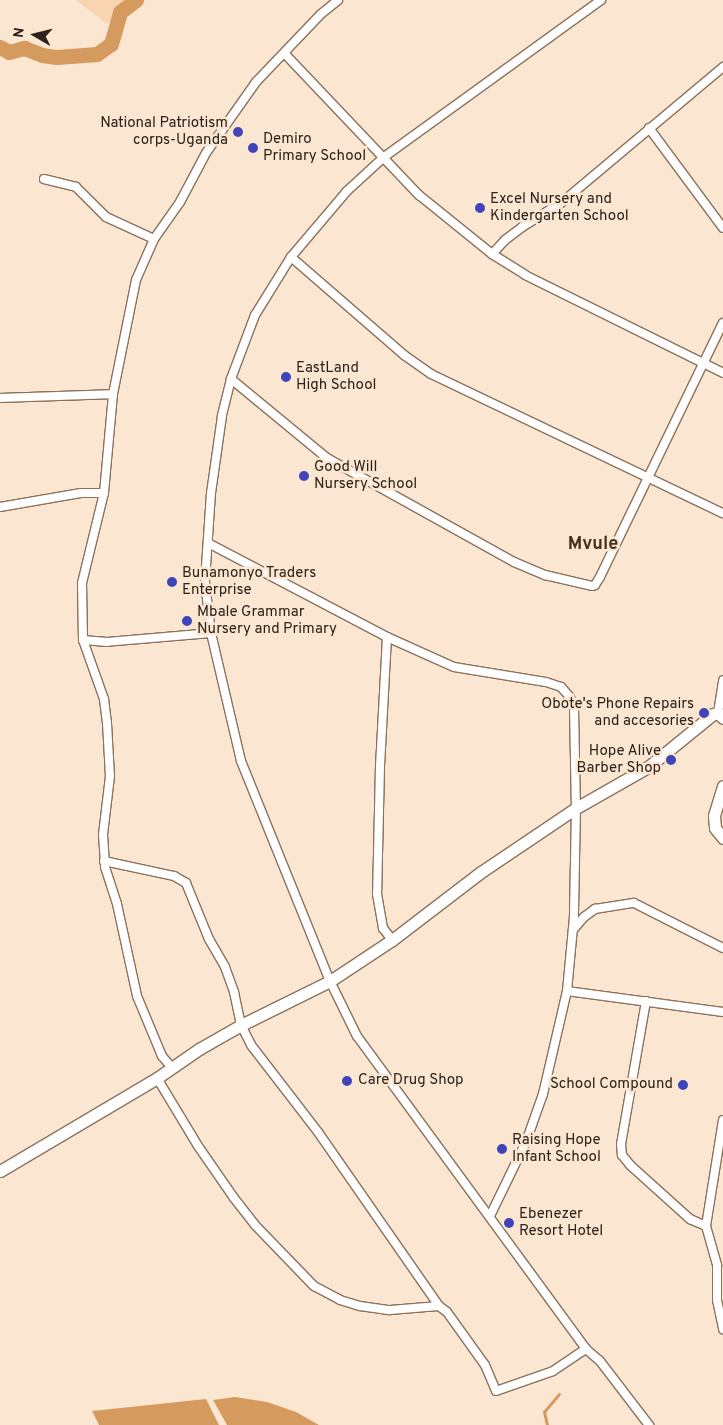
<!DOCTYPE html>
<style>
body{margin:0}
#map{position:relative;width:723px;height:1425px;overflow:hidden;background:#fbe6d2;font-family:Overpass,sans-serif}
div>[style]{position:absolute}
.green>*{inset:0;background:#f9d4b1}
.water>*{inset:0;background:#d49a5e}
.stream>*{height:2.5px;margin:-1.25px;padding:0 1.25px;transform-origin:1.25px;border-radius:1.25px;background:#d49a5e}
.river>*{height:15px;margin:-7.5px;padding:0 7.5px;transform-origin:7.5px;border-radius:7.5px;background:#d49a5e}
.roads{filter:drop-shadow(1px 0 #8a725c) drop-shadow(-1px 0 #8a725c) drop-shadow(0 1px #8a725c) drop-shadow(0 -1px #8a725c)}
.street>*{height:8px;margin:-4px;padding:0 4px;transform-origin:4px;border-radius:4px;background:#fff}
.secondary>*{height:11px;margin:-5.5px;padding:0 5.5px;transform-origin:5.5px;border-radius:5.5px;background:#fff}
.dots>*{width:14px;height:14px;translate:-50% -50%;box-sizing:border-box;border:2px solid #fbe6d2;border-radius:50%}
span{translate:-50% -50%;white-space:nowrap;text-align:center;line-height:1.15;-webkit-text-stroke:5px #fbe6d2;paint-order:stroke}
.poi-label{font-size:15px;color:#2c2219}
.right{translate:-100% -50%;text-align:right}
.left{translate:0 -50%;text-align:left}
.quarter-label{font-size:18px;color:#45311c;font-weight:700}
.north{position:absolute;left:10px;top:10px;width:50px;height:50px;-webkit-text-stroke:4px #fbe6d2;paint-order:stroke;rotate:278deg;font-size:14px;font-weight:700;line-height:20px;text-align:center;color:#2c2219}
.north::after{content:'';display:block;margin:auto;width:18px;height:22px;background:#2c2219;clip-path:polygon(50% 0,100% 100%,50% 72%,0 100%)}
</style>
<div id="map">
<div class="green">
<div style="clip-path:polygon(76px 0,140px 0,107px 24px)"></div>
</div>
<div class="water">
<div style="clip-path:polygon(235px 1397px,267px 1402px,296px 1412px,319px 1425px,227px 1425px,213px 1400px)"></div>
<div style="clip-path:polygon(206px 1399px,219px 1425px,99px 1425px,92px 1411px)"></div>
</div>
<div class="stream">
<div style="left:547px;top:1425px;width:13px;rotate:-103deg"></div>
<div style="left:544px;top:1412px;width:23px;rotate:-50deg"></div>
</div>
<div class="river">
<div style="left:0;top:47px;width:10px;rotate:29deg"></div>
<div style="left:9px;top:52px;width:16px;rotate:-15deg"></div>
<div style="left:24px;top:48px;width:19px;rotate:21deg"></div>
<div style="left:42px;top:55px;width:15px;rotate:8deg"></div>
<div style="left:57px;top:57px;width:40px;rotate:-4.3deg"></div>
<div style="left:97px;top:54px;width:17px;rotate:-36deg"></div>
<div style="left:111px;top:44px;width:33px;rotate:-74deg"></div>
<div style="left:120px;top:12px;width:20px;rotate:-37deg"></div>
</div>
<div class="roads">
<div class="street">
<div style="left:601px;top:0;width:269px;rotate:144.1deg"></div>
<div style="left:383px;top:158px;width:49px;rotate:137.5deg"></div>
<div style="left:347px;top:191px;width:87px;rotate:130.3deg"></div>
<div style="left:291px;top:257px;width:68px;rotate:121.8deg"></div>
<div style="left:255px;top:315px;width:68px;rotate:110.6deg"></div>
<div style="left:231px;top:379px;width:38px;rotate:104deg"></div>
<div style="left:222px;top:416px;width:78px;rotate:98.1deg"></div>
<div style="left:211px;top:493px;width:89px;rotate:93.9deg"></div>
<div style="left:205px;top:582px;width:51px;rotate:83.3deg"></div>
<div style="left:211px;top:633px;width:131px;rotate:76.8deg"></div>
<div style="left:241px;top:761px;width:237px;rotate:68deg"></div>
<div style="left:330px;top:981px;width:61px;rotate:63.9deg"></div>
<div style="left:357px;top:1036px;width:388px;rotate:53.8deg"></div>
<div style="left:586px;top:1349px;width:18px;rotate:41deg"></div>
<div style="left:600px;top:1361px;width:81px;rotate:52.6deg"></div>
<div style="left:285px;top:54px;width:195px;rotate:46.5deg"></div>
<div style="left:419px;top:195px;width:94px;rotate:38.9deg"></div>
<div style="left:492px;top:254px;width:39px;rotate:32deg"></div>
<div style="left:525px;top:275px;width:221px;rotate:26.3deg"></div>
<div style="left:649px;top:128px;width:124px;rotate:53.5deg"></div>
<div style="left:44px;top:179px;width:33px;rotate:14deg"></div>
<div style="left:76px;top:187px;width:42px;rotate:45deg"></div>
<div style="left:106px;top:217px;width:53px;rotate:24.6deg"></div>
<div style="left:492px;top:254px;width:19px;rotate:-47deg"></div>
<div style="left:505px;top:240px;width:21px;rotate:-37deg"></div>
<div style="left:522px;top:227px;width:46px;rotate:-31.6deg"></div>
<div style="left:561px;top:203px;width:212px;rotate:-40deg"></div>
<div style="left:291px;top:257px;width:150px;rotate:40.9deg"></div>
<div style="left:404px;top:355px;width:33px;rotate:35deg"></div>
<div style="left:431px;top:374px;width:323px;rotate:25.5deg"></div>
<div style="left:231px;top:379px;width:124px;rotate:39.5deg"></div>
<div style="left:327px;top:458px;width:214px;rotate:29.1deg"></div>
<div style="left:514px;top:562px;width:34px;rotate:23deg"></div>
<div style="left:545px;top:575px;width:48px;rotate:13.2deg"></div>
<div style="left:592px;top:586px;width:3px;rotate:-18deg"></div>
<div style="left:595px;top:585px;width:9px;rotate:-58deg"></div>
<div style="left:600px;top:577px;width:282px;rotate:-64.2deg"></div>
<div style="left:0;top:398px;width:113px;rotate:-2deg"></div>
<div style="left:0;top:507px;width:82px;rotate:-9.8deg"></div>
<div style="left:81px;top:493px;width:23px"></div>
<div style="left:208px;top:543px;width:202px;rotate:27.7deg"></div>
<div style="left:387px;top:637px;width:73px;rotate:24.1deg"></div>
<div style="left:454px;top:667px;width:93px;rotate:9.3deg"></div>
<div style="left:546px;top:682px;width:16px;rotate:18deg"></div>
<div style="left:561px;top:687px;width:13px;rotate:48deg"></div>
<div style="left:570px;top:697px;width:12px;rotate:70deg"></div>
<div style="left:574px;top:708px;width:100px;rotate:88.9deg"></div>
<div style="left:576px;top:808px;width:109px;rotate:91.1deg"></div>
<div style="left:574px;top:917px;width:74px;rotate:95.4deg"></div>
<div style="left:567px;top:991px;width:157px;rotate:7.7deg"></div>
<div style="left:211px;top:633px;width:104px;rotate:175.1deg"></div>
<div style="left:107px;top:642px;width:24px;rotate:-175deg"></div>
<div style="left:83px;top:640px;width:57px;rotate:-91deg"></div>
<div style="left:82px;top:583px;width:93px;rotate:-76.3deg"></div>
<div style="left:104px;top:493px;width:99px;rotate:-84.8deg"></div>
<div style="left:113px;top:394px;width:116px;rotate:-78.6deg"></div>
<div style="left:136px;top:280px;width:45px;rotate:-66.3deg"></div>
<div style="left:154px;top:239px;width:45px;rotate:-54.9deg"></div>
<div style="left:180px;top:202px;width:55px;rotate:-62deg"></div>
<div style="left:206px;top:153px;width:87px;rotate:-54.8deg"></div>
<div style="left:256px;top:82px;width:94px;rotate:-46.3deg"></div>
<div style="left:321px;top:14px;width:22px;rotate:-39deg"></div>
<div style="left:387px;top:637px;width:129px;rotate:93.1deg"></div>
<div style="left:380px;top:766px;width:128px;rotate:91.3deg"></div>
<div style="left:377px;top:894px;width:35px;rotate:80deg"></div>
<div style="left:383px;top:928px;width:15px;rotate:53deg"></div>
<div style="left:83px;top:640px;width:63px;rotate:70.4deg"></div>
<div style="left:104px;top:699px;width:24px;rotate:83deg"></div>
<div style="left:107px;top:723px;width:53px;rotate:86.8deg"></div>
<div style="left:110px;top:776px;width:59px;rotate:96.8deg"></div>
<div style="left:103px;top:835px;width:32px;rotate:86deg"></div>
<div style="left:105px;top:867px;width:39px;rotate:72deg"></div>
<div style="left:117px;top:904px;width:94px;rotate:77.7deg"></div>
<div style="left:137px;top:996px;width:65px;rotate:67.4deg"></div>
<div style="left:162px;top:1056px;width:16px;rotate:50deg"></div>
<div style="left:718px;top:713px;width:33px;rotate:-81deg"></div>
<div style="left:104px;top:861px;width:72px;rotate:12.1deg"></div>
<div style="left:174px;top:876px;width:14px;rotate:30deg"></div>
<div style="left:186px;top:883px;width:61px;rotate:67.7deg"></div>
<div style="left:209px;top:939px;width:32px;rotate:60deg"></div>
<div style="left:225px;top:967px;width:27px;rotate:70deg"></div>
<div style="left:234px;top:992px;width:34px;rotate:78deg"></div>
<div style="left:241px;top:1025px;width:22px;rotate:63deg"></div>
<div style="left:251px;top:1045px;width:110px;rotate:52.4deg"></div>
<div style="left:318px;top:1132px;width:212px;rotate:55.2deg"></div>
<div style="left:573px;top:930px;width:17px;rotate:-50deg"></div>
<div style="left:584px;top:917px;width:14px;rotate:-36deg"></div>
<div style="left:595px;top:909px;width:39px;rotate:-9deg"></div>
<div style="left:634px;top:903px;width:100px;rotate:26.8deg"></div>
<div style="left:646px;top:1001px;width:145px;rotate:99.9deg"></div>
<div style="left:621px;top:1144px;width:11px;rotate:85deg"></div>
<div style="left:622px;top:1155px;width:13px;rotate:51deg"></div>
<div style="left:630px;top:1165px;width:81px;rotate:42deg"></div>
<div style="left:690px;top:1219px;width:17px;rotate:24deg"></div>
<div style="left:157px;top:1078px;width:79px;rotate:58.9deg"></div>
<div style="left:198px;top:1146px;width:63px;rotate:55.3deg"></div>
<div style="left:234px;top:1198px;width:34px;rotate:52deg"></div>
<div style="left:255px;top:1225px;width:85px;rotate:46deg"></div>
<div style="left:314px;top:1286px;width:30px;rotate:28deg"></div>
<div style="left:340px;top:1300px;width:21px;rotate:17deg"></div>
<div style="left:360px;top:1306px;width:30px;rotate:8deg"></div>
<div style="left:390px;top:1310px;width:49px;rotate:-4.7deg"></div>
<div style="left:439px;top:1306px;width:10px;rotate:37deg"></div>
<div style="left:447px;top:1312px;width:65px;rotate:54.4deg"></div>
<div style="left:485px;top:1365px;width:28px;rotate:67deg"></div>
<div style="left:496px;top:1391px;width:60px;rotate:-19.3deg"></div>
<div style="left:553px;top:1371px;width:40px;rotate:-34deg"></div>
<div style="left:723px;top:1120px;width:107px;rotate:99.1deg"></div>
<div style="left:706px;top:1226px;width:41px;rotate:74.2deg"></div>
<div style="left:717px;top:1265px;width:35px;rotate:90deg"></div>
<div style="left:717px;top:1300px;width:30px;rotate:78deg"></div>
<div style="left:490px;top:1216px;width:82px;rotate:-64.1deg"></div>
<div style="left:526px;top:1142px;width:51px;rotate:-70.5deg"></div>
<div style="left:543px;top:1094px;width:106px;rotate:-76.9deg"></div>
</div>
<div class="secondary">
<div style="left:723px;top:786px;width:31px;rotate:107deg"></div>
<div style="left:714px;top:816px;width:12px;rotate:85deg"></div>
<div style="left:715px;top:828px;width:13px;rotate:51deg"></div>
<div style="left:0;top:1171px;width:182px;rotate:-30.6deg"></div>
<div style="left:157px;top:1078px;width:51px;rotate:-34.6deg"></div>
<div style="left:199px;top:1049px;width:48px;rotate:-29.7deg"></div>
<div style="left:241px;top:1025px;width:99px;rotate:-26.3deg"></div>
<div style="left:330px;top:981px;width:74px;rotate:-33.5deg"></div>
<div style="left:392px;top:940px;width:112px;rotate:-37.4deg"></div>
<div style="left:481px;top:872px;width:115px;rotate:-34deg"></div>
<div style="left:576px;top:808px;width:83px;rotate:-29.7deg"></div>
<div style="left:648px;top:767px;width:84px;rotate:-39.2deg"></div>
<div style="left:713px;top:714px;width:5px;rotate:-11deg"></div>
<div style="left:718px;top:713px;width:7px;rotate:45deg"></div>
</div>
</div>
<div class="dots">
<div style="left:238px;top:132px;background:#4144b9"></div>
<div style="left:253px;top:148px;background:#4144b9"></div>
<div style="left:480px;top:208px;background:#4144b9"></div>
<div style="left:286px;top:377px;background:#4144b9"></div>
<div style="left:304px;top:476px;background:#4144b9"></div>
<div style="left:172px;top:582px;background:#4144b9"></div>
<div style="left:187px;top:621px;background:#4144b9"></div>
<div style="left:704px;top:713px;background:#4144b9"></div>
<div style="left:671px;top:760px;background:#4144b9"></div>
<div style="left:347px;top:1081px;background:#4144b9"></div>
<div style="left:683px;top:1085px;background:#4144b9"></div>
<div style="left:502px;top:1149px;background:#4144b9"></div>
<div style="left:509px;top:1223px;background:#4144b9"></div>
</div>
<div class="poi-label">
<span class="right" style="left:228px;top:132px">National Patriotism<br>corps-Uganda</span>
<span class="left" style="left:263px;top:148px">Demiro<br>Primary School</span>
<span class="left" style="left:490px;top:208px">Excel Nursery and<br>Kindergarten School</span>
<span class="left" style="left:296px;top:377px">EastLand<br>High School</span>
<span class="left" style="left:314px;top:476px">Good Will<br>Nursery School</span>
<span class="left" style="left:182px;top:582px">Bunamonyo Traders<br>Enterprise</span>
<span class="left" style="left:197px;top:621px">Mbale Grammar<br>Nursery and Primary</span>
<span class="right" style="left:694px;top:713px">Obote's Phone Repairs<br>and accesories</span>
<span class="right" style="left:661px;top:760px">Hope Alive<br>Barber Shop</span>
<span class="left" style="left:358px;top:1081px">Care Drug Shop</span>
<span class="right" style="left:673px;top:1085px">School Compound</span>
<span class="left" style="left:512px;top:1149px">Raising Hope<br>Infant School</span>
<span class="left" style="left:519px;top:1223px">Ebenezer<br>Resort Hotel</span>
</div>
<div class="quarter-label">
<span style="left:593px;top:545px">Mvule</span>
</div>
<div class="north">N</div>
</div>
